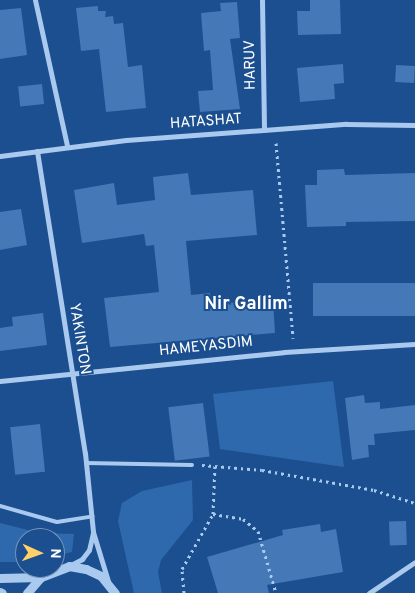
<!DOCTYPE html>
<style>
body{margin:0}
#map{position:relative;width:415px;height:593px;overflow:hidden;background:#1b4f8f;font-family:Overpass,sans-serif}
div>[style]{position:absolute}
.green>*{inset:0;background:#2e69ad}
.building>*{inset:0;background:#4478b7;transform-origin:0 0}
.path>*{height:3px;margin-top:-1.5px;transform-origin:0;background:repeating-linear-gradient(90deg,#a9c9ee 0 2.5px,transparent 0 6.5px)}
.service>*{height:4px;margin:-2px;padding:0 2px;transform-origin:2px;border-radius:2px;background:#a9c9ee}
.minor>*{height:5px;margin:-2.5px;padding:0 2.5px;transform-origin:2.5px;border-radius:2.5px;background:#a9c9ee}
.tertiary>*{height:9px;margin:-4.5px;padding:0 4.5px;transform-origin:4.5px;border-radius:4.5px;background:#a9c9ee}
span{translate:-50% -50%;white-space:nowrap;text-align:center;line-height:1.15;-webkit-text-stroke:4px #1b4f8f;paint-order:stroke}
.street-label{font-size:15px;color:#fff}
.quarter-label{font-size:18px;color:#fff;font-weight:700}
.north{position:absolute;left:15px;top:528px;width:50px;height:50px;box-sizing:border-box;background:#1b4f8f;border:1px solid #7695bc;border-radius:50%;rotate:92deg;font-size:14px;font-weight:700;line-height:20px;text-align:center;color:#fff}
.north::after{content:'';display:block;margin:auto;width:18px;height:22px;background:#ffd166;clip-path:polygon(50% 0,100% 100%,50% 72%,0 100%)}
</style>
<div id="map">
<div class="green">
<div style="clip-path:polygon(333px 381px,344px 467px,220px 449px,213px 394px)"></div>
<div style="clip-path:polygon(192px 480px,193px 520px,161px 560px,158px 572px,162px 593px,134px 593px,118px 521px,122px 503px,142px 491px)"></div>
<div style="clip-path:polygon(0 523px,40px 533px,74px 534px,72px 552px,55px 556px,55px 538px,25px 538px,25px 562px,0 562px)"></div>
</div>
<div class="building">
<div style="clip-path:polygon(310px 0,340px 0,341px 34px,298px 35px,297px 11px,310px 11px)"></div>
<div style="clip-path:polygon(237px 2px,240px 38px,230px 39px,240px 109px,200px 112px,198px 91px,213px 90px,210px 50px,204px 51px,201px 13px,221px 11px,220px 3px)"></div>
<div style="clip-path:polygon(98px 6px,98px 11px,106px 11px,105px 17px,113px 16px,114px 24px,123px 23px,128px 67px,142px 65px,146px 108px,106px 112px,99px 49px,81px 51px,76px 8px)"></div>
<div style="clip-path:polygon(21px 8px,27px 55px,0 59px,0 10px)"></div>
<div style="clip-path:polygon(343px 64px,344px 83px,334px 84px,335px 99px,300px 102px,297px 68px)"></div>
<div style="left:396px;top:65px;width:19px;height:17px;rotate:3deg"></div>
<div style="left:42px;top:84px;width:20px;height:24px;rotate:84deg"></div>
<div style="clip-path:polygon(344px 169px,345px 175px,415px 173px,415px 221px,346px 222px,346px 226px,307px 227px,305px 185px,317px 185px,317px 170px)"></div>
<div style="clip-path:polygon(188px 173px,191px 195px,253px 190px,257px 235px,186px 241px,191px 295px,210px 293px,211px 304px,273px 300px,275px 333px,110px 347px,104px 298px,159px 292px,154px 245px,146px 246px,144px 234px,82px 243px,74px 190px,114px 183px,117px 205px,155px 200px,153px 177px)"></div>
<div style="clip-path:polygon(21px 209px,27px 245px,0 250px,0 212px)"></div>
<div style="left:415px;top:283px;width:33px;height:102px;rotate:90deg"></div>
<div style="clip-path:polygon(43px 313px,47px 345px,0 351px,0 328px,13px 326px,12px 317px)"></div>
<div style="clip-path:polygon(364px 395px,365px 403px,380px 402px,380px 409px,415px 405px,415px 430px,374px 434px,375px 445px,368px 445px,369px 457px,352px 460px,345px 398px)"></div>
<div style="left:203px;top:403px;width:54px;height:35px;rotate:83deg"></div>
<div style="left:40px;top:424px;width:48px;height:30px;rotate:84deg"></div>
<div style="left:406px;top:521px;width:24px;height:17px;rotate:88deg"></div>
<div style="clip-path:polygon(320px 524px,321px 532px,336px 529px,343px 572px,267px 585px,269px 593px,218px 593px,207px 557px,283px 535px,282px 530px)"></div>
</div>
<div class="path">
<div style="left:276px;top:143px;width:196px;rotate:85deg"></div>
<div style="left:202px;top:465px;width:60px;rotate:4.8deg"></div>
<div style="left:262px;top:470px;width:114px;rotate:10.1deg"></div>
<div style="left:374px;top:490px;width:43px;rotate:17.6deg"></div>
<div style="left:213px;top:514px;width:30px;rotate:9deg"></div>
<div style="left:243px;top:519px;width:19px;rotate:39deg"></div>
<div style="left:258px;top:531px;width:65px;rotate:73.8deg"></div>
<div style="left:184px;top:593px;width:24px;rotate:-95deg"></div>
<div style="left:182px;top:569px;width:63px;rotate:-60.6deg"></div>
<div style="left:213px;top:514px;width:49px;rotate:-87.7deg"></div>
</div>
<div class="service">
<div style="left:86px;top:463px;width:106px;rotate:1.1deg"></div>
<div style="left:0;top:506px;width:59px;rotate:15.7deg"></div>
<div style="left:57px;top:522px;width:36px;rotate:-9deg"></div>
</div>
<div class="minor">
<div style="left:35px;top:0;width:149px;rotate:77.6deg"></div>
<div style="left:262px;top:0;width:130px;rotate:89.1deg"></div>
<div style="left:37px;top:151px;width:306px;rotate:81deg"></div>
<div style="left:85px;top:453px;width:79px;rotate:84.2deg"></div>
<div style="left:93px;top:532px;width:51px;rotate:73deg"></div>
<div style="left:0;top:156px;width:127px;rotate:-7.2deg"></div>
<div style="left:126px;top:140px;width:221px;rotate:-4.2deg"></div>
<div style="left:346px;top:124px;width:69px;rotate:0.8deg"></div>
<div style="left:0;top:381px;width:285px;rotate:-5.8deg"></div>
<div style="left:284px;top:352px;width:131px;rotate:-3.5deg"></div>
<div style="left:69px;top:566px;width:15px;rotate:-28deg"></div>
<div style="left:82px;top:559px;width:11px;rotate:-52deg"></div>
<div style="left:89px;top:550px;width:18px;rotate:-77deg"></div>
<div style="left:369px;top:593px;width:55px;rotate:-34deg"></div>
</div>
<div class="tertiary">
<div style="left:0;top:578px;width:41px;rotate:-1.4deg"></div>
<div style="left:0;top:592px;width:2px;rotate:27deg"></div>
<div style="left:27px;top:593px;width:21px;rotate:-49deg"></div>
<div style="left:41px;top:577px;width:30px;rotate:-21deg"></div>
<div style="left:69px;top:566px;width:17px;rotate:10deg"></div>
<div style="left:86px;top:569px;width:17px;rotate:25deg"></div>
<div style="left:101px;top:576px;width:22px;rotate:51deg"></div>
</div>
<div class="street-label">
<span style="left:251px;top:65px;rotate:-91deg">HARUV</span>
<span style="left:206px;top:122px;rotate:-4deg">HATASHAT</span>
<span style="left:79px;top:339px;rotate:81deg">YAKINTON</span>
<span style="left:206px;top:347px;rotate:-6deg">HAMEYASDIM</span>
</div>
<div class="quarter-label">
<span style="left:246px;top:305px">Nir Gallim</span>
</div>
<div class="north">N</div>
</div>
